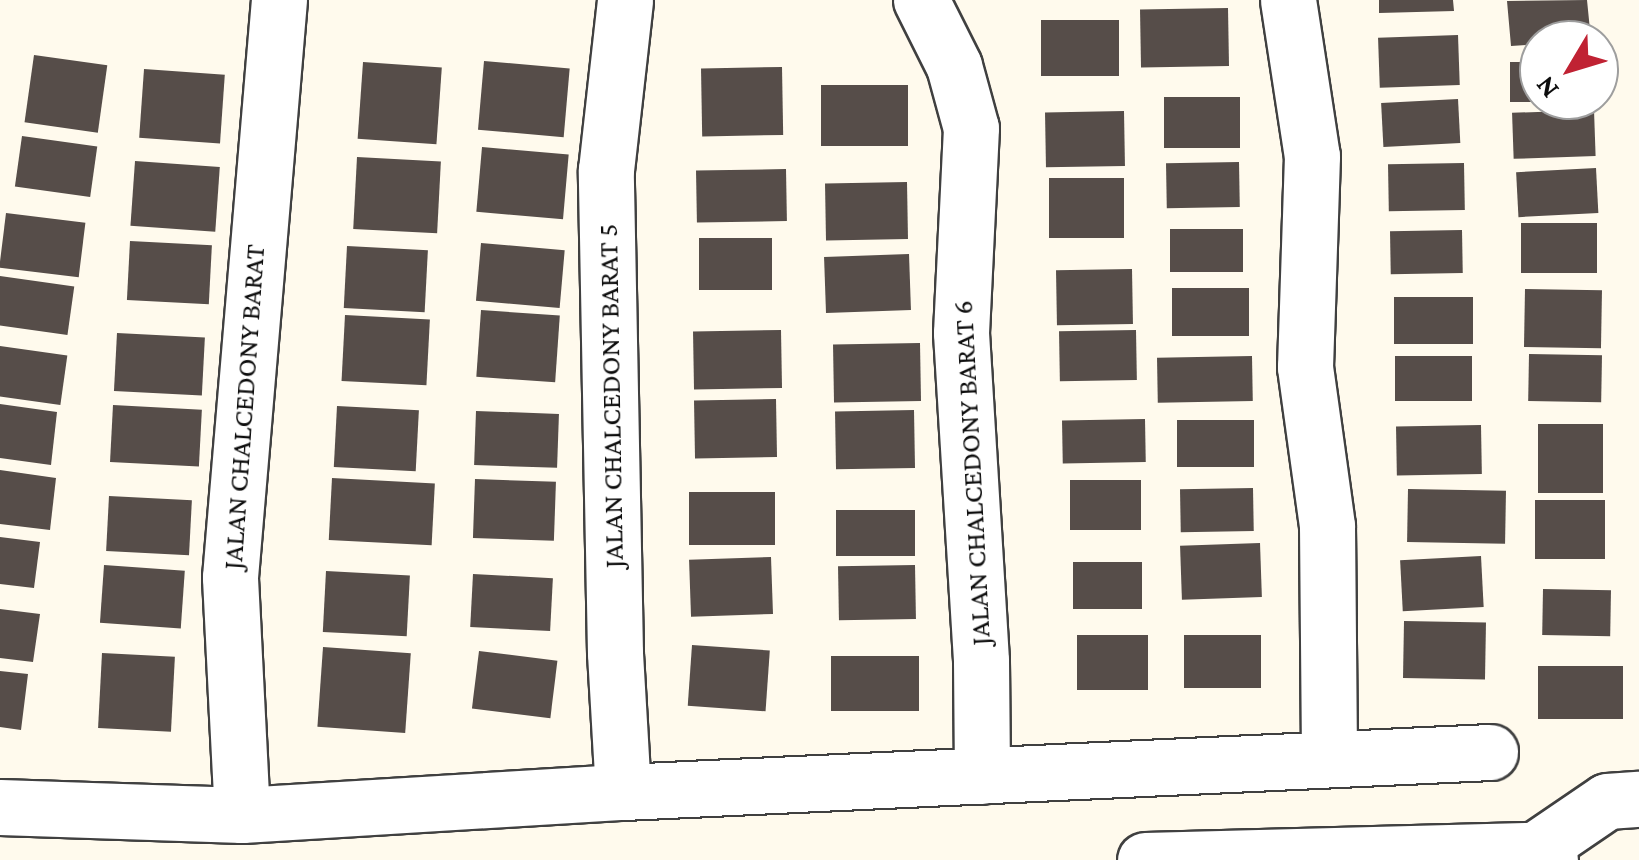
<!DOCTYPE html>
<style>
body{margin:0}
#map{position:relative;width:1639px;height:860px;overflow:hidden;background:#fffaed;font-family:"Crimson Pro",serif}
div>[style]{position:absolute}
.building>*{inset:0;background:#564d49;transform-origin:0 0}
.roads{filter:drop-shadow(2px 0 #404040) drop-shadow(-2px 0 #404040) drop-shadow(0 2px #404040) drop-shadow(0 -2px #404040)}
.street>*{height:55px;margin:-27.5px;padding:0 27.5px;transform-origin:27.5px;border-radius:27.5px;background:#fff}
span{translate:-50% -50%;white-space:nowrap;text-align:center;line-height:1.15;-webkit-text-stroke:10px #fff;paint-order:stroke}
.street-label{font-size:28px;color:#0d0d0d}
.north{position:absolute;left:1519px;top:20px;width:100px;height:100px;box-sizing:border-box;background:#fff;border:2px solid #9e9e9e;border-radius:50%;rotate:232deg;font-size:28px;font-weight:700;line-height:40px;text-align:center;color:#0d0d0d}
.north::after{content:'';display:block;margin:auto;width:35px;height:45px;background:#c02233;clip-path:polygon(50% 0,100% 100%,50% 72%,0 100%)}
</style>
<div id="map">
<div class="building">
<div style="clip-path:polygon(1379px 0,1453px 0,1454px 11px,1379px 13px)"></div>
<div style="clip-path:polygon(1587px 0,1591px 40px,1539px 40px,1539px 44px,1511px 46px,1507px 1px)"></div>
<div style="left:1228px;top:8px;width:58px;height:88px;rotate:89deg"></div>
<div style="left:1041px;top:20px;width:78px;height:56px"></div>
<div style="left:1458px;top:35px;width:50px;height:80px;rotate:88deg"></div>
<div style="left:34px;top:55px;width:74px;height:68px;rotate:8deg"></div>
<div style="left:484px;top:61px;width:86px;height:69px;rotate:5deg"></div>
<div style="left:363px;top:62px;width:79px;height:77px;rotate:4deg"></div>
<div style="left:1539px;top:62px;width:40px;height:29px;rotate:90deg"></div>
<div style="left:782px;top:67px;width:68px;height:81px;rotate:89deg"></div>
<div style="left:144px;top:69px;width:81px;height:69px;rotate:4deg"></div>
<div style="left:908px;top:85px;width:61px;height:87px;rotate:90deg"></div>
<div style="left:1164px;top:97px;width:76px;height:51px"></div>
<div style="left:1458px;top:99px;width:44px;height:77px;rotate:87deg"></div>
<div style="left:1594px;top:110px;width:46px;height:82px;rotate:88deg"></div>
<div style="left:1124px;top:111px;width:55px;height:79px;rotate:89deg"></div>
<div style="left:22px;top:136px;width:76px;height:51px;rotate:8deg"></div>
<div style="left:482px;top:147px;width:87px;height:65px;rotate:5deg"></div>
<div style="left:357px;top:157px;width:84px;height:72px;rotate:3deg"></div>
<div style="left:135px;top:161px;width:85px;height:65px;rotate:4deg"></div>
<div style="left:1239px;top:162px;width:45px;height:73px;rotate:89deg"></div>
<div style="left:1464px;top:163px;width:47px;height:76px;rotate:89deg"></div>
<div style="left:1596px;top:168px;width:45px;height:80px;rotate:87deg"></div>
<div style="left:786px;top:169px;width:52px;height:90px;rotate:89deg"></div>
<div style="left:1049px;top:178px;width:75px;height:60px"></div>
<div style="left:907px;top:182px;width:57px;height:82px;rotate:89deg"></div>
<div style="left:6px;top:213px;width:80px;height:55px;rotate:7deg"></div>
<div style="left:1521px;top:223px;width:76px;height:50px"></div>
<div style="left:1243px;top:229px;width:43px;height:73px;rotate:90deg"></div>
<div style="left:1462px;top:230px;width:43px;height:72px;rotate:89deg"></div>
<div style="left:699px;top:238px;width:73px;height:52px"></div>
<div style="left:130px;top:241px;width:82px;height:59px;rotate:3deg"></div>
<div style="left:481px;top:243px;width:84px;height:58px;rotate:5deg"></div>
<div style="left:347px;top:246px;width:81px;height:62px;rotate:3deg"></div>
<div style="left:909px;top:254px;width:56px;height:85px;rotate:88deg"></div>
<div style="left:1132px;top:269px;width:55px;height:76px;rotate:89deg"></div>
<div style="left:0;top:276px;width:75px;height:49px;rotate:8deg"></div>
<div style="left:1172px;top:288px;width:77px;height:48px"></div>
<div style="left:1525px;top:289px;width:77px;height:58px;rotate:1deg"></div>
<div style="left:1394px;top:297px;width:79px;height:47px"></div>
<div style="left:481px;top:310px;width:79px;height:67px;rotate:4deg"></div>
<div style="left:345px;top:315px;width:85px;height:66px;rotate:3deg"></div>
<div style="left:781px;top:330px;width:58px;height:88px;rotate:89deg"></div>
<div style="left:1136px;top:330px;width:50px;height:77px;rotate:89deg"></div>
<div style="left:117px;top:333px;width:88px;height:58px;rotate:3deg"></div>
<div style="left:920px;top:343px;width:58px;height:87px;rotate:89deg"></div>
<div style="left:0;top:346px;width:68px;height:50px;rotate:8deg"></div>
<div style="left:1529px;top:354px;width:73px;height:47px;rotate:1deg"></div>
<div style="left:1252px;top:356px;width:45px;height:95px;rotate:89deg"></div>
<div style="left:1395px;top:356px;width:77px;height:45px"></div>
<div style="left:776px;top:399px;width:58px;height:82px;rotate:89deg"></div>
<div style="clip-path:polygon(0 404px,57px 412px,51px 465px,0 458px)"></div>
<div style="left:113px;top:405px;width:89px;height:57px;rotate:3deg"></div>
<div style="left:337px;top:406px;width:82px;height:61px;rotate:3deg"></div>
<div style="left:914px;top:410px;width:58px;height:79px;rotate:89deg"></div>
<div style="left:476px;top:411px;width:83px;height:54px;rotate:2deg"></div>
<div style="left:1145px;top:419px;width:43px;height:83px;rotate:89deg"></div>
<div style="left:1177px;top:420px;width:77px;height:47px"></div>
<div style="left:1538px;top:424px;width:65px;height:69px"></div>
<div style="left:1481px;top:425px;width:49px;height:85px;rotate:89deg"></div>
<div style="clip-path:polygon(0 470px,56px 478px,50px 530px,0 524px)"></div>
<div style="left:332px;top:478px;width:103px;height:62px;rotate:3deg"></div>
<div style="left:475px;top:479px;width:81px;height:59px;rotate:2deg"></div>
<div style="left:1070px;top:480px;width:71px;height:50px"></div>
<div style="left:1253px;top:488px;width:43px;height:73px;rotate:89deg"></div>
<div style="left:1408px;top:489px;width:98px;height:53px;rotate:1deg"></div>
<div style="left:775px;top:492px;width:53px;height:86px;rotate:90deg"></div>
<div style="left:109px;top:496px;width:83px;height:55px;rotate:3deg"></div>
<div style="left:1535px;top:500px;width:70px;height:59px"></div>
<div style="left:836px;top:510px;width:79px;height:46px"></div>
<div style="clip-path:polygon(0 537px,40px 542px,34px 588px,0 584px)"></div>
<div style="left:1260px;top:543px;width:54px;height:80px;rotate:88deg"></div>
<div style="left:1481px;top:556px;width:51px;height:81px;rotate:87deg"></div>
<div style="left:771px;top:557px;width:57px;height:82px;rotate:88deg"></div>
<div style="left:1142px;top:562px;width:47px;height:69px;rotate:90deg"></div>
<div style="left:104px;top:565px;width:81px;height:58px;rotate:4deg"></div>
<div style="left:915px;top:565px;width:54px;height:77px;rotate:89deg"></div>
<div style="left:326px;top:571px;width:84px;height:61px;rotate:3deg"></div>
<div style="left:473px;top:574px;width:80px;height:53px;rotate:3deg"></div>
<div style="left:1543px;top:589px;width:68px;height:46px;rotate:1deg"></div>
<div style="clip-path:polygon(0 609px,40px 614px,33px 662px,0 658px)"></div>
<div style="left:1404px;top:621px;width:82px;height:57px;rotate:1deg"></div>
<div style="left:1077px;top:635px;width:71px;height:55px"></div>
<div style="left:1184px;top:635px;width:77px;height:53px"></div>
<div style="left:692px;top:645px;width:78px;height:61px;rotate:4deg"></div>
<div style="left:323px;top:647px;width:88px;height:80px;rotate:4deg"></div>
<div style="left:479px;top:651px;width:79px;height:58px;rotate:7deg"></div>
<div style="left:102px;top:653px;width:73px;height:75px;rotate:3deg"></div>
<div style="left:831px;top:656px;width:88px;height:55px"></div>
<div style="left:1538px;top:666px;width:85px;height:53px"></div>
<div style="clip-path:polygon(0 671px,28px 674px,21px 730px,0 727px)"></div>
</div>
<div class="roads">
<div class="street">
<div style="left:921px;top:0;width:74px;rotate:63.4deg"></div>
<div style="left:954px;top:66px;width:64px;rotate:74.7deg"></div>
<div style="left:971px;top:128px;width:205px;rotate:92.8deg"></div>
<div style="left:961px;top:333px;width:329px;rotate:86.5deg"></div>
<div style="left:981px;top:661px;width:115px;rotate:89.5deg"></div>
<div style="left:1288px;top:0;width:158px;rotate:81.3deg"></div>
<div style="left:1312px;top:156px;width:211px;rotate:91.9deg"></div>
<div style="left:1305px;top:367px;width:161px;rotate:82.1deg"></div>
<div style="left:1327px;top:526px;width:233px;rotate:89.5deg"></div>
<div style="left:623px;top:792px;width:139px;rotate:-93.3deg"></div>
<div style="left:615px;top:653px;width:483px;rotate:-91.1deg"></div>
<div style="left:606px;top:170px;width:171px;rotate:-83.6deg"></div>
<div style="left:0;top:807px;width:242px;rotate:1.9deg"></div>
<div style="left:242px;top:815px;width:382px;rotate:-3.5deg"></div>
<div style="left:623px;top:792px;width:868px;rotate:-2.64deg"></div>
<div style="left:242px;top:815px;width:238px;rotate:-92.9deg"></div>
<div style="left:230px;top:577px;width:579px;rotate:-85.15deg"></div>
<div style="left:1145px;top:860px;width:390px;rotate:-1.5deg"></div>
<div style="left:1550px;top:860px;width:18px;rotate:-146deg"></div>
<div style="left:1535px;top:850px;width:87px;rotate:-34.2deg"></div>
<div style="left:1607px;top:801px;width:32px;rotate:-4deg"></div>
</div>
</div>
<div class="street-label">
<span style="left:611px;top:396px;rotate:-91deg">JALAN CHALCEDONY BARAT 5</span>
<span style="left:244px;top:407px;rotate:-86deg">JALAN CHALCEDONY BARAT</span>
<span style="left:972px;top:473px;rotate:-93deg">JALAN CHALCEDONY BARAT 6</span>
</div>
<div class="north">N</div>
</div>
